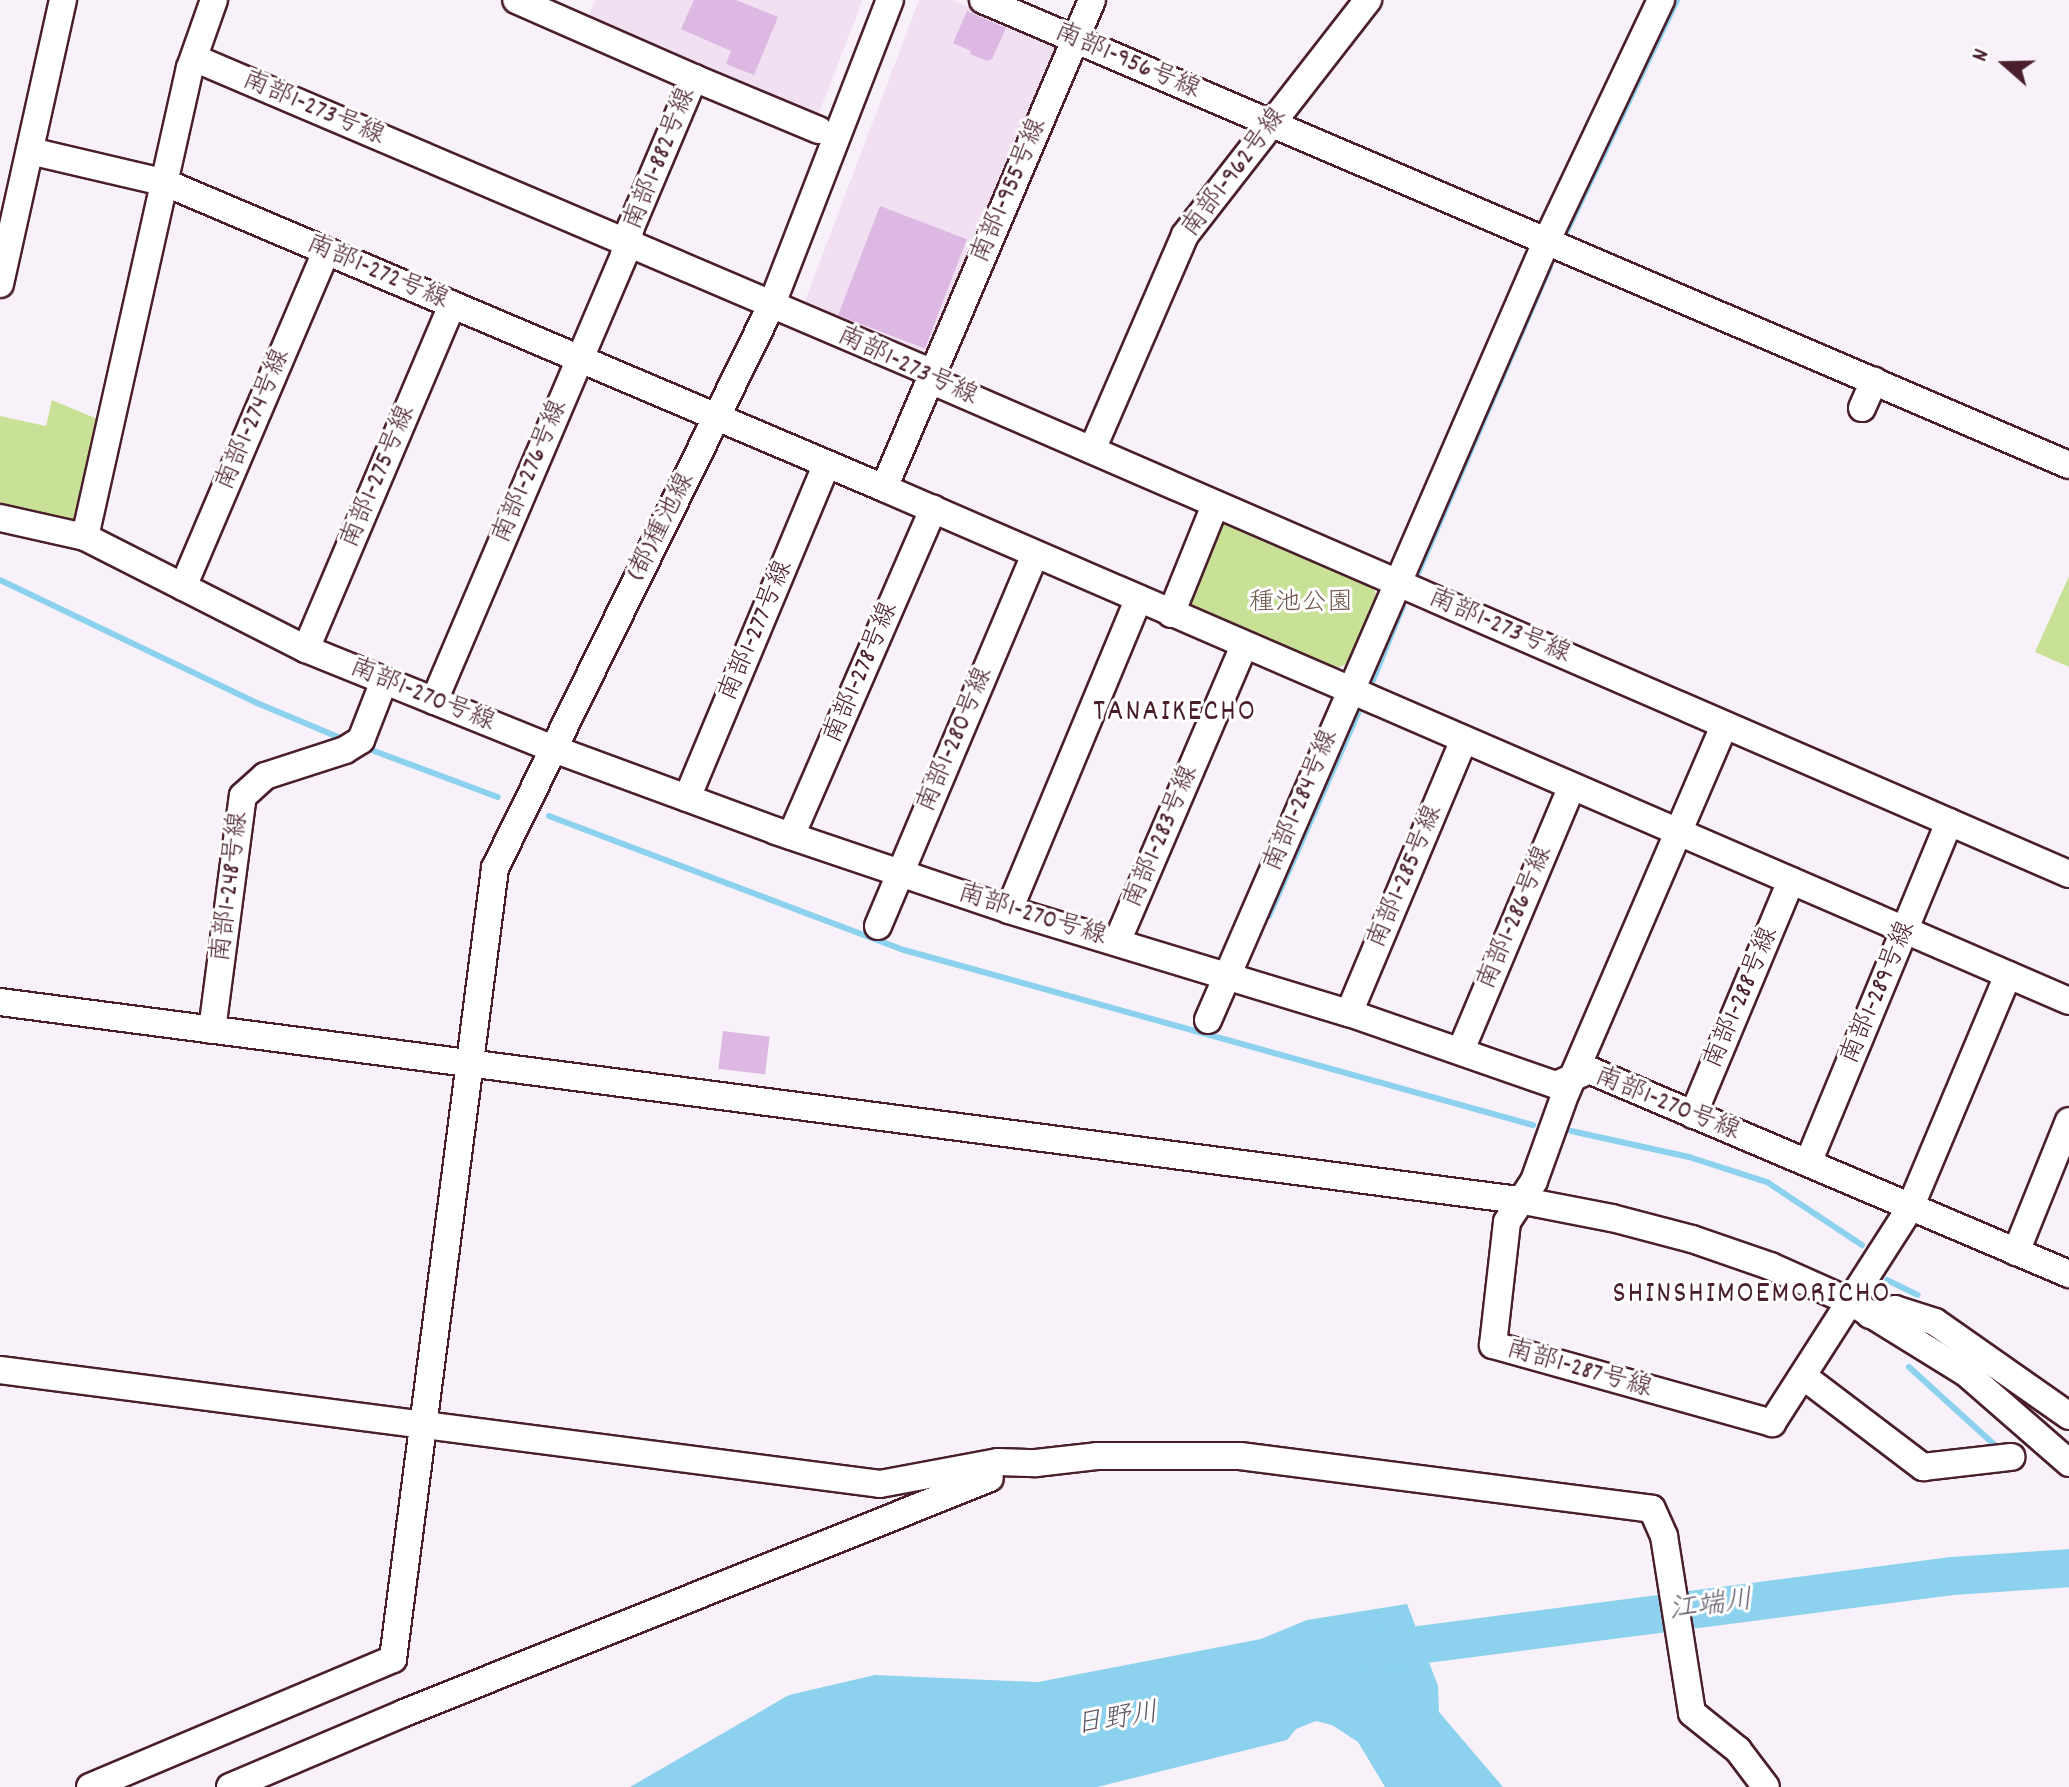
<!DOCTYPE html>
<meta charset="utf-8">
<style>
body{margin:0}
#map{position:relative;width:2069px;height:1787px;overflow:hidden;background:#f8f1f9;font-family:Dekko,"Klee One",sans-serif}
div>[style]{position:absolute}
.built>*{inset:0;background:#f0e0f2}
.green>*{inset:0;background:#c9e197}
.water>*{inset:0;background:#8cd2ee}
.stream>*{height:6px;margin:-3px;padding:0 3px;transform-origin:3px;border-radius:3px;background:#8cd2ee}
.river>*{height:38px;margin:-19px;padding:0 19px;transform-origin:19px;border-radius:19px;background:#8cd2ee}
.building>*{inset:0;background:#dcb8e2;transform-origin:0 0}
.roads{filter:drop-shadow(2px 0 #4a1f2b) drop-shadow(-2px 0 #4a1f2b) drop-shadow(0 2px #4a1f2b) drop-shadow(0 -2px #4a1f2b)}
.minor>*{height:26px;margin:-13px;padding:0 13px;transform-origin:13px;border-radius:13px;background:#fff}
span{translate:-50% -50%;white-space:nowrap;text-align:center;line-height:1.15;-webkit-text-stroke:6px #fff;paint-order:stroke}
.street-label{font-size:26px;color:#4a1f2b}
.park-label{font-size:26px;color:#70594b}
.water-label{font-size:28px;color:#5e5566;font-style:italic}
.quarter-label{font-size:30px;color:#4a1f2b;letter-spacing:2px}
.north{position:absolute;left:1965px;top:24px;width:80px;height:80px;-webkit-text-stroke:6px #fff;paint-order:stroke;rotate:290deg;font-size:22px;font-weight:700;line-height:32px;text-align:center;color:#4a1f2b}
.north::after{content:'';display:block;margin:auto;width:28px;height:36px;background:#4a1f2b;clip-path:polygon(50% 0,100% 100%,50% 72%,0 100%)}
</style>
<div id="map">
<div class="built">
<div style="clip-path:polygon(595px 0,861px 0,862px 2px,817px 118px,587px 21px)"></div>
<div style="clip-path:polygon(919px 0,952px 0,1052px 43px,1057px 53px,927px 363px,802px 309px)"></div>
</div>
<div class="green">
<div style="clip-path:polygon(52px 400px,102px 421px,78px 518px,71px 523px,0 507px,0 416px,46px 426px)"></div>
<div style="clip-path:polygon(1226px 521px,1371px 582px,1376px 594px,1348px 664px,1333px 669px,1190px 608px,1185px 595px,1213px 525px)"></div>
<div style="clip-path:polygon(2069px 576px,2069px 667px,2035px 652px)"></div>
</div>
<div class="water">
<div style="clip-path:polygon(1407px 1604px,1438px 1686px,1439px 1712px,1503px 1787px,1385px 1787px,1358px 1742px,1332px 1725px,1316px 1721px,1296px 1729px,1287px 1740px,1097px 1787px,630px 1787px,789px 1695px,875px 1675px,1038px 1682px,1261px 1639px,1307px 1620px)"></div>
</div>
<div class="stream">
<div style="left:1566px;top:233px;width:258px;rotate:-64.5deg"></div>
<div style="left:0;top:580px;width:285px;rotate:25.6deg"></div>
<div style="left:257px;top:703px;width:99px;rotate:22.7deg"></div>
<div style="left:1415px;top:580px;width:341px;rotate:-66.7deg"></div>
<div style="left:1373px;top:680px;width:80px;rotate:-67.9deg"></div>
<div style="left:374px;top:751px;width:132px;rotate:20.4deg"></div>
<div style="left:549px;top:816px;width:379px;rotate:20.7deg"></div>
<div style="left:904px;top:950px;width:653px;rotate:15.55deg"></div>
<div style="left:1269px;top:916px;width:222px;rotate:-66.3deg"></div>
<div style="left:1571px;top:1131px;width:121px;rotate:12.4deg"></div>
<div style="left:1689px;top:1157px;width:82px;rotate:17.8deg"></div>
<div style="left:1767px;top:1182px;width:114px;rotate:33.6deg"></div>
<div style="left:1887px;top:1280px;width:34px;rotate:26deg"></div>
<div style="left:1909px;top:1367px;width:120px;rotate:42.3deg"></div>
</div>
<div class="river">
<div style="left:1372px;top:1651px;width:586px;rotate:-7.36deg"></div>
<div style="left:1953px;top:1576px;width:116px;rotate:-3.9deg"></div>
</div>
<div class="building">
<div style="clip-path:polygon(694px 0,736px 0,778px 17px,754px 75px,726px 64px,731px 51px,681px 29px)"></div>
<div style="clip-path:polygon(967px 11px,1006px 28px,992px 59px,987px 61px,970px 54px,971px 51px,953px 43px)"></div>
<div style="left:880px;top:206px;width:93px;height:117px;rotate:21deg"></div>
<div style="left:723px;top:1031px;width:47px;height:38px;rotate:7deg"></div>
</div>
<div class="roads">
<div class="minor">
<div style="left:983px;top:0;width:1181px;rotate:23.18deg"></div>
<div style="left:194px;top:58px;width:796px;rotate:23.09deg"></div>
<div style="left:926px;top:370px;width:17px;rotate:50deg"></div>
<div style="left:937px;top:383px;width:1234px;rotate:23.45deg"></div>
<div style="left:694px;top:78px;width:135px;rotate:22.6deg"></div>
<div style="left:30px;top:151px;width:140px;rotate:13.2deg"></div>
<div style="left:166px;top:183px;width:780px;rotate:23.02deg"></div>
<div style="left:884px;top:488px;width:1291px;rotate:23.41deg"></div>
<div style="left:0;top:284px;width:291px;rotate:-77.5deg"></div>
<div style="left:1862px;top:408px;width:30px;rotate:-66deg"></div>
<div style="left:1092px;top:450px;width:234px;rotate:-66.6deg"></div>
<div style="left:1185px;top:235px;width:298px;rotate:-52.1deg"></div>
<div style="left:884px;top:488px;width:530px;rotate:-66.91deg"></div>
<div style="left:0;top:518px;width:87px;rotate:12.6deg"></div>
<div style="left:85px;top:537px;width:248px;rotate:26.9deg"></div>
<div style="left:306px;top:649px;width:264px;rotate:22deg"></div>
<div style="left:551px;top:748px;width:240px;rotate:20.2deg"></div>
<div style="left:776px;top:831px;width:246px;rotate:18.7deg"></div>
<div style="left:1009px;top:910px;width:355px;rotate:16.9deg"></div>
<div style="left:1349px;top:1013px;width:219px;rotate:19.2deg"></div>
<div style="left:1556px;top:1085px;width:36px;rotate:-24deg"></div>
<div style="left:1589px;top:1070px;width:522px;rotate:23.03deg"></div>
<div style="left:85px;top:537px;width:481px;rotate:-77.4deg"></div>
<div style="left:190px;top:68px;width:72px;rotate:-70.6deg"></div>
<div style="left:183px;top:587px;width:364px;rotate:-66.9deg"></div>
<div style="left:1171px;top:614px;width:118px;rotate:-68deg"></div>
<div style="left:306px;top:649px;width:374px;rotate:-67deg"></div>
<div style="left:434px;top:701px;width:485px;rotate:-66.9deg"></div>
<div style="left:624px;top:255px;width:29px;rotate:-76deg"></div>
<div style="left:631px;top:227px;width:162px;rotate:-67.1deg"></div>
<div style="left:694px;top:78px;width:194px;rotate:-156.3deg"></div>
<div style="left:1724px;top:726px;width:399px;rotate:113.3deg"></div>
<div style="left:1566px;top:1092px;width:95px;rotate:109.8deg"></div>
<div style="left:1534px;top:1181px;width:49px;rotate:123.4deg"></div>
<div style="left:1507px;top:1222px;width:124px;rotate:96.5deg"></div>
<div style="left:1493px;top:1345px;width:290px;rotate:15.6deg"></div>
<div style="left:1772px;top:1423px;width:255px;rotate:-57.3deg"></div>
<div style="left:1910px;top:1208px;width:253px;rotate:-67.2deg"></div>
<div style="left:687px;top:798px;width:362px;rotate:-67.3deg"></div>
<div style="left:791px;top:836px;width:357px;rotate:-66.5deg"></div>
<div style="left:1009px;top:910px;width:336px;rotate:-67.4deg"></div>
<div style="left:878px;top:926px;width:403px;rotate:-67.1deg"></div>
<div style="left:1117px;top:942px;width:323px;rotate:-66.8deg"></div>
<div style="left:0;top:1002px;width:1532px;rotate:7.43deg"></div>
<div style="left:1519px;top:1200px;width:95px;rotate:11deg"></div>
<div style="left:1612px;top:1218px;width:83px;rotate:14.7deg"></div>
<div style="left:1692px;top:1239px;width:83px;rotate:19.1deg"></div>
<div style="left:1770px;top:1266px;width:89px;rotate:24deg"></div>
<div style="left:1851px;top:1302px;width:135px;rotate:31.7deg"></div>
<div style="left:1966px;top:1373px;width:137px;rotate:41.1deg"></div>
<div style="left:1349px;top:1013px;width:296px;rotate:-67.2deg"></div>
<div style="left:1208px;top:1020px;width:850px;rotate:-66.51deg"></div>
<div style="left:1547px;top:240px;width:266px;rotate:-64.6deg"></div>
<div style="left:212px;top:1030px;width:236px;rotate:-82.5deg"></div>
<div style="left:243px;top:796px;width:30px;rotate:-42deg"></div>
<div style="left:265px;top:776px;width:84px;rotate:-18deg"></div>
<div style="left:345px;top:750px;width:19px;rotate:-32deg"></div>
<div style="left:361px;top:740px;width:63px;rotate:-68.7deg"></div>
<div style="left:1461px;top:1050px;width:286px;rotate:-67.2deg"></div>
<div style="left:1693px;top:1115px;width:254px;rotate:-67.3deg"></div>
<div style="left:1808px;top:1163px;width:369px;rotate:-67.5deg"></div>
<div style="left:2016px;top:1252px;width:141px;rotate:-68deg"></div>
<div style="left:1870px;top:1315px;width:26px;rotate:-13deg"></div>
<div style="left:1895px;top:1309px;width:42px;rotate:18deg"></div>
<div style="left:1935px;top:1322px;width:164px;rotate:35deg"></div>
<div style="left:0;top:1370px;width:887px;rotate:7.38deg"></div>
<div style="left:880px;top:1484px;width:120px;rotate:-10.6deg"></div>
<div style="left:998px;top:1462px;width:38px;rotate:2deg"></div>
<div style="left:1036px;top:1463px;width:61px;rotate:-6.5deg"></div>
<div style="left:1097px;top:1456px;width:143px"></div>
<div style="left:1240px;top:1456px;width:415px;rotate:7.3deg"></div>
<div style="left:1652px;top:1509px;width:30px;rotate:66deg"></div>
<div style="left:1664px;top:1536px;width:179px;rotate:81deg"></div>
<div style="left:1692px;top:1713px;width:59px;rotate:38.8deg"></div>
<div style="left:1738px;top:1750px;width:46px;rotate:52.9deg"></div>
<div style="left:1803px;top:1376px;width:151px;rotate:37.2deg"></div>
<div style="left:1923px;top:1467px;width:89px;rotate:-6.5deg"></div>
<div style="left:90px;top:1787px;width:329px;rotate:-22.9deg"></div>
<div style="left:393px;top:1659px;width:798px;rotate:-82.65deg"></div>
<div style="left:495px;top:868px;width:628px;rotate:-63.84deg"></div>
<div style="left:772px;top:304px;width:326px;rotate:-68.8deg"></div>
<div style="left:230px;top:1787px;width:189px;rotate:-23deg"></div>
<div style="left:404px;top:1713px;width:631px;rotate:-21.85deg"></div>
</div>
</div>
<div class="street-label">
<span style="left:1127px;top:62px;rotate:23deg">南部1-956号線</span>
<span style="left:313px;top:109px;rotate:23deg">南部1-273号線</span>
<span style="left:661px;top:159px;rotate:-68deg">南部1-882号線</span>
<span style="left:1235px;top:173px;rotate:-53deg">南部1-962号線</span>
<span style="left:1010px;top:191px;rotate:-67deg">南部1-955号線</span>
<span style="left:377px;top:273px;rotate:23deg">南部1-272号線</span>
<span style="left:907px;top:367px;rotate:25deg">南部1-273号線</span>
<span style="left:254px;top:420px;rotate:-67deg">南部1-274号線</span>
<span style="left:531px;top:472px;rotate:-67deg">南部1-276号線</span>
<span style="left:379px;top:477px;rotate:-67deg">南部1-275号線</span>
<span style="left:662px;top:527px;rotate:-63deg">(都)種池線</span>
<span style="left:1499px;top:627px;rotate:23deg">南部1-273号線</span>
<span style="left:757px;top:631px;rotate:-67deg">南部1-277号線</span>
<span style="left:862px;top:673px;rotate:-67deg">南部1-278号線</span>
<span style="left:422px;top:696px;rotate:22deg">南部1-270号線</span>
<span style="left:956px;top:740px;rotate:-67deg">南部1-280号線</span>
<span style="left:1302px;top:801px;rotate:-67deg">南部1-284号線</span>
<span style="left:1162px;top:837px;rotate:-67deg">南部1-283号線</span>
<span style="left:1406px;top:877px;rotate:-67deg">南部1-285号線</span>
<span style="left:231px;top:887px;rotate:-83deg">南部1-248号線</span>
<span style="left:1032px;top:916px;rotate:17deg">南部1-270号線</span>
<span style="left:1516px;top:918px;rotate:-67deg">南部1-286号線</span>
<span style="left:1879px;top:993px;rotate:-67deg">南部1-289号線</span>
<span style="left:1742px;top:998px;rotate:-67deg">南部1-288号線</span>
<span style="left:1667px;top:1105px;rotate:22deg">南部1-270号線</span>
<span style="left:1579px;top:1370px;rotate:16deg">南部1-287号線</span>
</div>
<div class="park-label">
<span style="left:1301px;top:604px">種池公園</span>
</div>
<div class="water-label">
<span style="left:1711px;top:1607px;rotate:-7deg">江端川</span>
<span style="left:1117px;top:1721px;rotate:-9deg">日野川</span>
</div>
<div class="quarter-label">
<span style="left:1175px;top:714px">TANAIKECHO</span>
<span style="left:1752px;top:1296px">SHINSHIMOEMORICHO</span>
</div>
<div class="north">N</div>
</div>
